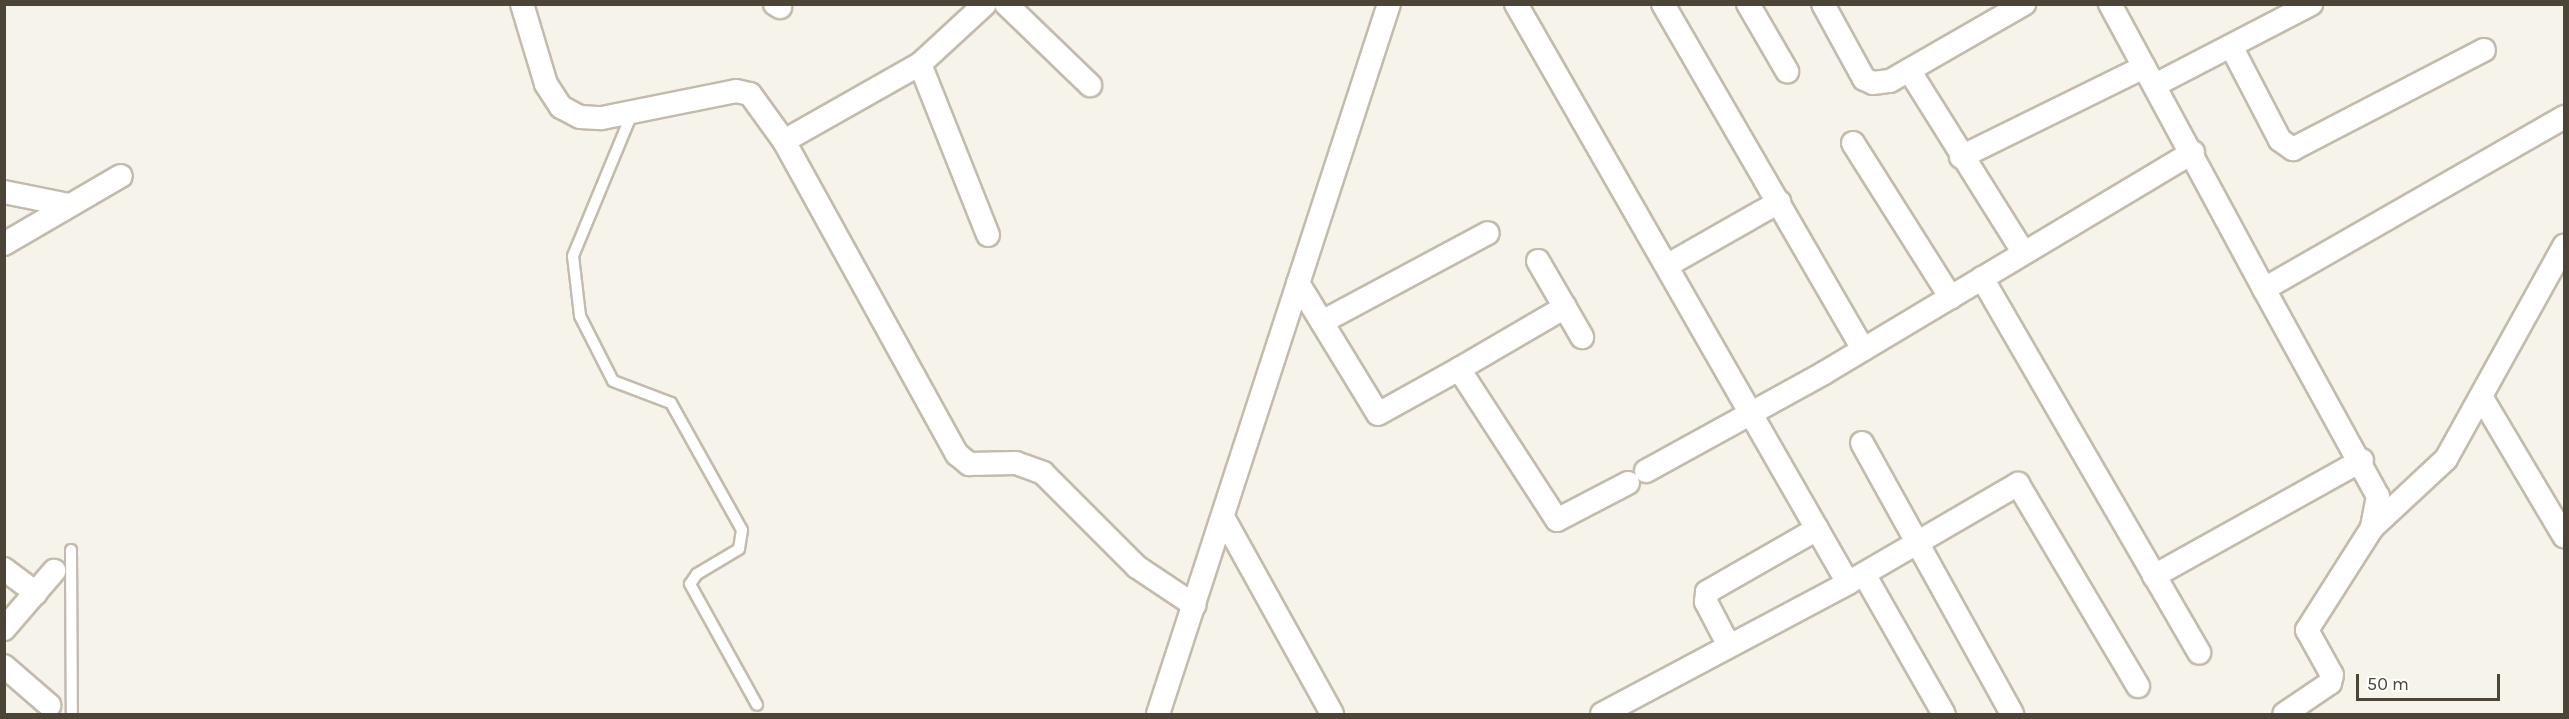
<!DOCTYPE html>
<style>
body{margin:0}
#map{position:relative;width:2569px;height:719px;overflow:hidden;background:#f6f3eb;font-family:Karla,sans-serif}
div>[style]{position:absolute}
.roads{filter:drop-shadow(2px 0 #c3bbac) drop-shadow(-2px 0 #c3bbac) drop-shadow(0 2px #c3bbac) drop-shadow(0 -2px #c3bbac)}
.lane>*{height:10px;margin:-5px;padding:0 5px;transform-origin:5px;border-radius:5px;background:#fff}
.street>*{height:22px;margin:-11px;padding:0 11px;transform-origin:11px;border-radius:11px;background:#fff}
span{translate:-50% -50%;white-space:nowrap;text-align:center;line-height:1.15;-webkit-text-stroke:6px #fff;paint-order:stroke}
.frame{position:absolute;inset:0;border:6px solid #4b4437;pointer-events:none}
.scale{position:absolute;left:2356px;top:674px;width:144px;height:27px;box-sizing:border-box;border:3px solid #4b4437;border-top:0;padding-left:8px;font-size:18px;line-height:21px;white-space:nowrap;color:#4b4437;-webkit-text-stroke:4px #fff;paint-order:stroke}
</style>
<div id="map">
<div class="roads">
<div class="lane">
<div style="left:633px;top:111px;width:157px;rotate:112.5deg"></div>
<div style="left:573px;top:256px;width:60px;rotate:83.3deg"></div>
<div style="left:580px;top:316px;width:73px;rotate:63.1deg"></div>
<div style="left:613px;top:381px;width:62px;rotate:20.8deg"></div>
<div style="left:671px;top:403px;width:145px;rotate:60.8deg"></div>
<div style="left:742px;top:530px;width:19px;rotate:99deg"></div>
<div style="left:739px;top:549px;width:49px;rotate:149.2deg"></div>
<div style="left:697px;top:574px;width:12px;rotate:125deg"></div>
<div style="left:690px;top:584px;width:138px;rotate:61deg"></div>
<div style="left:71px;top:550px;width:164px;rotate:89.7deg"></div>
</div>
<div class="street">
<div style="left:522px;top:4px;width:84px;rotate:73.3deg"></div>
<div style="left:546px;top:84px;width:27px;rotate:57deg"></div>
<div style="left:561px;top:107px;width:21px;rotate:28deg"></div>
<div style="left:580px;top:117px;width:22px;rotate:3deg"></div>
<div style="left:602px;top:118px;width:137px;rotate:-11.4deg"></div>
<div style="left:736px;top:91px;width:14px;rotate:12deg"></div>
<div style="left:750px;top:94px;width:58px;rotate:54.1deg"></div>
<div style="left:784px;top:141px;width:358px;rotate:61.1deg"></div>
<div style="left:957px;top:454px;width:16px;rotate:40deg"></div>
<div style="left:969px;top:464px;width:47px;rotate:-1.2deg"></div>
<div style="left:1016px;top:463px;width:29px;rotate:20deg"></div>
<div style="left:1043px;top:473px;width:133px;rotate:45deg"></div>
<div style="left:1137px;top:567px;width:69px;rotate:33.7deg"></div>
<div style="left:775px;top:4px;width:6px;rotate:31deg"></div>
<div style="left:1006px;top:4px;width:117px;rotate:44deg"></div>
<div style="left:1516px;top:4px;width:667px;rotate:60.17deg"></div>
<div style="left:1663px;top:4px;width:399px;rotate:59.9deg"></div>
<div style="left:1748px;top:4px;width:78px;rotate:59.8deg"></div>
<div style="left:1823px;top:4px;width:85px;rotate:61.3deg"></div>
<div style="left:1864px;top:79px;width:10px;rotate:24deg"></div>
<div style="left:1873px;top:83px;width:17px;rotate:-7deg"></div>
<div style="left:1890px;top:81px;width:155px;rotate:-29.9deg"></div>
<div style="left:2110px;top:4px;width:324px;rotate:61.6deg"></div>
<div style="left:2264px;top:289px;width:346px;rotate:-29.8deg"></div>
<div style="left:2231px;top:46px;width:106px;rotate:62.5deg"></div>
<div style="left:2280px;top:140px;width:16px;rotate:35deg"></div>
<div style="left:2293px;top:149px;width:215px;rotate:-27.4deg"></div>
<div style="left:920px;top:64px;width:184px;rotate:68.3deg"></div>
<div style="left:1909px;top:70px;width:215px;rotate:57.9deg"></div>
<div style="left:2155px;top:85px;width:176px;rotate:-27.4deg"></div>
<div style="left:784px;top:141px;width:156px;rotate:-29.5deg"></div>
<div style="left:920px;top:64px;width:88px;rotate:-42.7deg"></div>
<div style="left:1853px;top:143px;width:183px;rotate:57.7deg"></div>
<div style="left:1961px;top:157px;width:204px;rotate:-26.2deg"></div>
<div style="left:4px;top:192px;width:66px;rotate:11.3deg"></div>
<div style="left:4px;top:244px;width:135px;rotate:-30.2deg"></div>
<div style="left:1538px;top:261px;width:88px;rotate:59.9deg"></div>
<div style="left:1668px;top:265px;width:128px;rotate:-29.6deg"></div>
<div style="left:1982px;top:278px;width:433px;rotate:59.9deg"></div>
<div style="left:1298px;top:283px;width:153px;rotate:58.6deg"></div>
<div style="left:1378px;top:414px;width:93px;rotate:-29.1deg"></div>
<div style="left:1459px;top:369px;width:180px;rotate:57deg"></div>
<div style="left:1557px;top:520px;width:80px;rotate:-27.5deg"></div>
<div style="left:2264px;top:289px;width:236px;rotate:61.2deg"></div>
<div style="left:2378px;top:496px;width:33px;rotate:101deg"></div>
<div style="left:2372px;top:528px;width:121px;rotate:122.5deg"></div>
<div style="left:2307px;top:630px;width:51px;rotate:60.9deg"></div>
<div style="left:2332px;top:675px;width:8px;rotate:104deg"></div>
<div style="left:2330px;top:683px;width:55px;rotate:146deg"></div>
<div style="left:1322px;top:322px;width:188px;rotate:-28.2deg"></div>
<div style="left:1459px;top:369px;width:123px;rotate:-30.3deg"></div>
<div style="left:2482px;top:398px;width:161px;rotate:59.3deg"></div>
<div style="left:1862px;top:443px;width:310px;rotate:61deg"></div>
<div style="left:1646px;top:471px;width:203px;rotate:-28.8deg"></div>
<div style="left:1824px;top:373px;width:430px;rotate:-30.9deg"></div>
<div style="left:1223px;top:517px;width:225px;rotate:61deg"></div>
<div style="left:2372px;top:528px;width:101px;rotate:-43deg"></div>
<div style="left:2446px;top:459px;width:244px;rotate:-61deg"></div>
<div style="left:4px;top:569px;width:40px;rotate:37deg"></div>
<div style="left:1864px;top:574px;width:161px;rotate:60.3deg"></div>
<div style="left:2154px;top:576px;width:238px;rotate:-29.1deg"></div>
<div style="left:4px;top:629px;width:77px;rotate:-49.2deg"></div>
<div style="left:1729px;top:646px;width:50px;rotate:-117.6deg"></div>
<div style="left:1706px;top:602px;width:10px;rotate:-84deg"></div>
<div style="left:1707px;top:592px;width:127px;rotate:-29.8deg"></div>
<div style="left:4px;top:666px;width:60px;rotate:40.9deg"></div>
<div style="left:1158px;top:714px;width:747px;rotate:-71.98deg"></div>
<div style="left:1602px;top:714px;width:279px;rotate:-28deg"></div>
<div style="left:1848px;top:583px;width:197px;rotate:-30.2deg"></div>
<div style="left:2018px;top:484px;width:235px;rotate:59.3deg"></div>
</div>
</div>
<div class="frame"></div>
<div class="scale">50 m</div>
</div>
